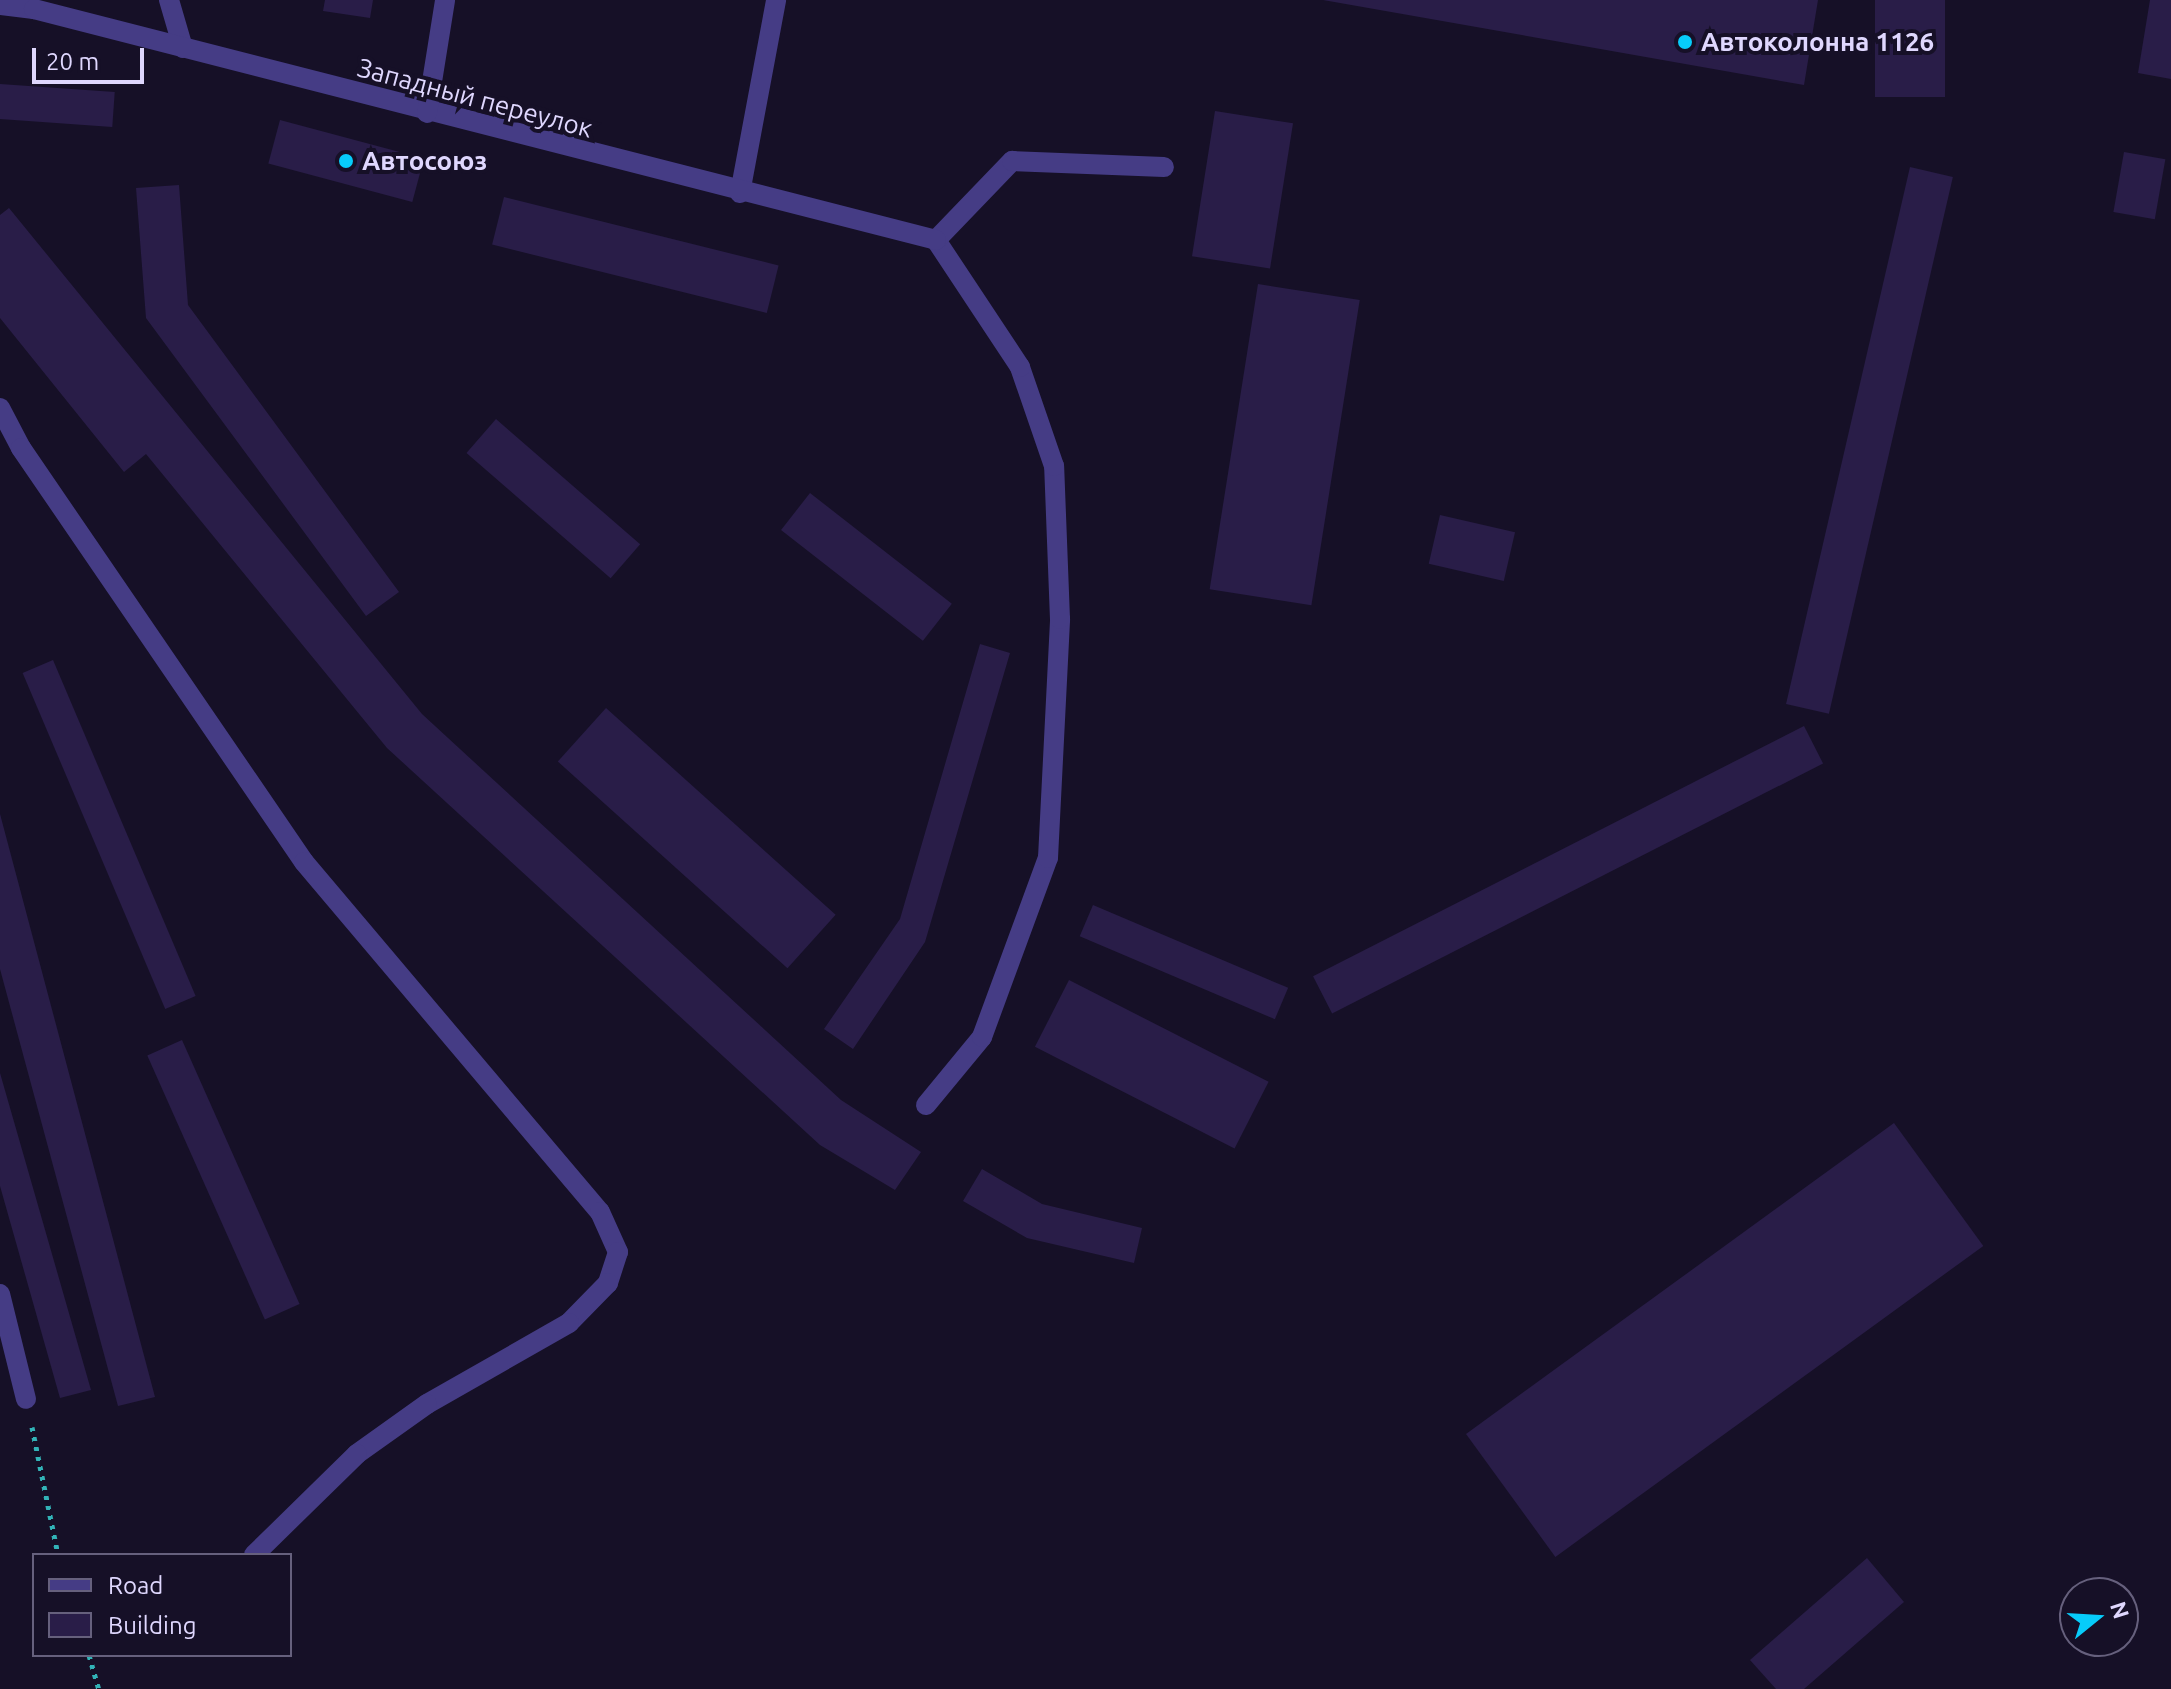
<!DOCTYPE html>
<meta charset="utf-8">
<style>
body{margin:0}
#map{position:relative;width:2171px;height:1689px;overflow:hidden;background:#161027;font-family:Ubuntu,sans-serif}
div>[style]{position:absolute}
.building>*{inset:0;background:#291d48;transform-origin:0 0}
.path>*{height:5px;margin-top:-2.5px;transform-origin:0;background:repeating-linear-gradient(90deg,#32b3b7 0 4px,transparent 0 10px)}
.lane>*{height:20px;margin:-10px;padding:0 10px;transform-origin:10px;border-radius:10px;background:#453c85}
.street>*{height:20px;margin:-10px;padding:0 10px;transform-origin:10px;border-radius:10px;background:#453c85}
.dots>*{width:22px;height:22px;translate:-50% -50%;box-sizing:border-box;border:4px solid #161027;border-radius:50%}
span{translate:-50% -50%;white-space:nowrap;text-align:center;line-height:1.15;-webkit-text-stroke:8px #161027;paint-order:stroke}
.poi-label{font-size:26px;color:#dfd7fe;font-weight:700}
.left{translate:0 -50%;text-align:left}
.street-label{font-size:26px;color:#dfd7fe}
.legend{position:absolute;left:32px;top:1553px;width:260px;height:104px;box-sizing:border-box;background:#161027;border:2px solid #66607d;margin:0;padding:10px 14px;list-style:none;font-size:24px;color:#dfd7fe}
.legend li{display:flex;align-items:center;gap:16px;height:40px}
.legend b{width:40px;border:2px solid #66607d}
.north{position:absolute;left:2059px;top:1577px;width:80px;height:80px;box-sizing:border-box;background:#161027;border:2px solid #66607d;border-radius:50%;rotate:72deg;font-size:22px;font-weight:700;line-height:32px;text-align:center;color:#dfd7fe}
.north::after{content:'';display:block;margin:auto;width:28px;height:36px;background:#07ccfa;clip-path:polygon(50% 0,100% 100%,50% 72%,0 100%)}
.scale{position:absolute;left:32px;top:48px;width:112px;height:36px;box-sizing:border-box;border:4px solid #dfd7fe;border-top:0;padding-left:10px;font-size:24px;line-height:28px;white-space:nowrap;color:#dfd7fe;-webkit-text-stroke:6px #161027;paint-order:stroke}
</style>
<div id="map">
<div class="building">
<div style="clip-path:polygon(325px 0,373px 0,370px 18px,323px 11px)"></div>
<div style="clip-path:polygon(1323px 0,1818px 0,1804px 85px)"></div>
<div style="left:1875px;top:0;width:70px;height:97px"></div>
<div style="clip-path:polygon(2150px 0,2171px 0,2171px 79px,2138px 73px)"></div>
<div style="left:0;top:84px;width:115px;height:35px;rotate:4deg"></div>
<div style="left:1215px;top:111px;width:79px;height:147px;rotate:9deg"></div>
<div style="left:280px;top:120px;width:149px;height:45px;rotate:15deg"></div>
<div style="left:2124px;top:152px;width:42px;height:61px;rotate:10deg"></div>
<div style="left:1910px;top:167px;width:44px;height:551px;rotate:13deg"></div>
<div style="clip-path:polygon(179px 185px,188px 305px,399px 592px,366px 616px,146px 318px,136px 188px)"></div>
<div style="left:504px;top:197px;width:283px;height:49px;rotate:14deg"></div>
<div style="clip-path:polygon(9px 208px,422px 714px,841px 1100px,921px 1152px,895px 1190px,820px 1145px,387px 748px,146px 454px,124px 472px,0 318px,0 215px)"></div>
<div style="left:1258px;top:284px;width:103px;height:309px;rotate:9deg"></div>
<div style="left:496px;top:419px;width:191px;height:45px;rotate:41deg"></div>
<div style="left:810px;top:493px;width:180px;height:47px;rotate:38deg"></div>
<div style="left:1440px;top:515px;width:77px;height:50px;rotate:13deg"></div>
<div style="clip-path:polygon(980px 644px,1010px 653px,925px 942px,853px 1049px,824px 1029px,900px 919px)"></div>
<div style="left:53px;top:660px;width:365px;height:33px;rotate:67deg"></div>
<div style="left:606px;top:708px;width:309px;height:72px;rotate:42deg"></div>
<div style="left:1804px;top:726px;width:42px;height:551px;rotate:63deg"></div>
<div style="clip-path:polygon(0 814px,155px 1397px,118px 1406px,0 969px)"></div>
<div style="left:1093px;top:905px;width:212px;height:34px;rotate:23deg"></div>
<div style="left:1069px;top:980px;width:224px;height:75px;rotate:27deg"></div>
<div style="left:182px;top:1040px;width:289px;height:38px;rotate:66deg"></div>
<div style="clip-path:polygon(0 1073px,91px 1390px,60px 1398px,0 1186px)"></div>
<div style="left:1894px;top:1123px;width:152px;height:529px;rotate:54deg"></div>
<div style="clip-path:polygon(982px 1169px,1042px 1204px,1142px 1228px,1134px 1263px,1027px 1238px,963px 1201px)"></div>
<div style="clip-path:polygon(1867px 1558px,1904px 1602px,1804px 1689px,1776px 1689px,1750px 1660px)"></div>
</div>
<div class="path">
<div style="left:32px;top:1427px;width:131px;rotate:78.5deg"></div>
<div style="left:89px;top:1655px;width:35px;rotate:74deg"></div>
</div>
<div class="lane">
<div style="left:169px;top:0;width:50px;rotate:73.7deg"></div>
<div style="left:740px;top:193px;width:196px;rotate:-79.4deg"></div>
<div style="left:0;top:408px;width:45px;rotate:62.3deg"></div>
<div style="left:21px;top:448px;width:501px;rotate:55.64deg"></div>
<div style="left:304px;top:862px;width:458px;rotate:49.8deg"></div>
<div style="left:600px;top:1212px;width:44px;rotate:65.8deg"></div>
<div style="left:618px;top:1252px;width:33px;rotate:108deg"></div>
<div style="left:608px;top:1283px;width:56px;rotate:134.3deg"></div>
<div style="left:569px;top:1323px;width:163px;rotate:150.3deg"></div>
<div style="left:427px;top:1404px;width:86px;rotate:144.5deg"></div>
<div style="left:357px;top:1454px;width:144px;rotate:135.6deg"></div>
<div style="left:926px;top:1105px;width:88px;rotate:-50.5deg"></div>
<div style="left:982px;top:1037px;width:191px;rotate:-69.8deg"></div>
<div style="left:1048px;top:858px;width:239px;rotate:-87.1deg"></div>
<div style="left:1060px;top:619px;width:153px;rotate:-92.2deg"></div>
<div style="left:1054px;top:466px;width:105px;rotate:-109deg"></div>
<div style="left:1020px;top:367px;width:152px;rotate:-123.5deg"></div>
<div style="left:936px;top:240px;width:110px;rotate:-46.1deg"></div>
<div style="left:1012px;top:161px;width:152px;rotate:2.3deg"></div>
<div style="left:0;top:1294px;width:108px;rotate:76.1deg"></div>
</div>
<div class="street">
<div style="left:0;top:5px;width:34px;rotate:7deg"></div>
<div style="left:34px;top:9px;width:931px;rotate:14.36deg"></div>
<div style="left:427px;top:113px;width:114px;rotate:-80.9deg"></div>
</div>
<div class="dots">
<div style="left:1685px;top:42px;background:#07ccfa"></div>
<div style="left:346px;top:161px;background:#07ccfa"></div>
</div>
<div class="poi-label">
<span class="left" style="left:1701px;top:42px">Автоколонна 1126</span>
<span class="left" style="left:362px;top:161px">Автосоюз</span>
</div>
<div class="street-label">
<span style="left:475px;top:98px;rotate:15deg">Западный переулок</span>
</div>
<ul class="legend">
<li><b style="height:10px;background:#453c85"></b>Road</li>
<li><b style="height:22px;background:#291d48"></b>Building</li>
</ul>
<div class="north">N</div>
<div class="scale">20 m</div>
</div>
